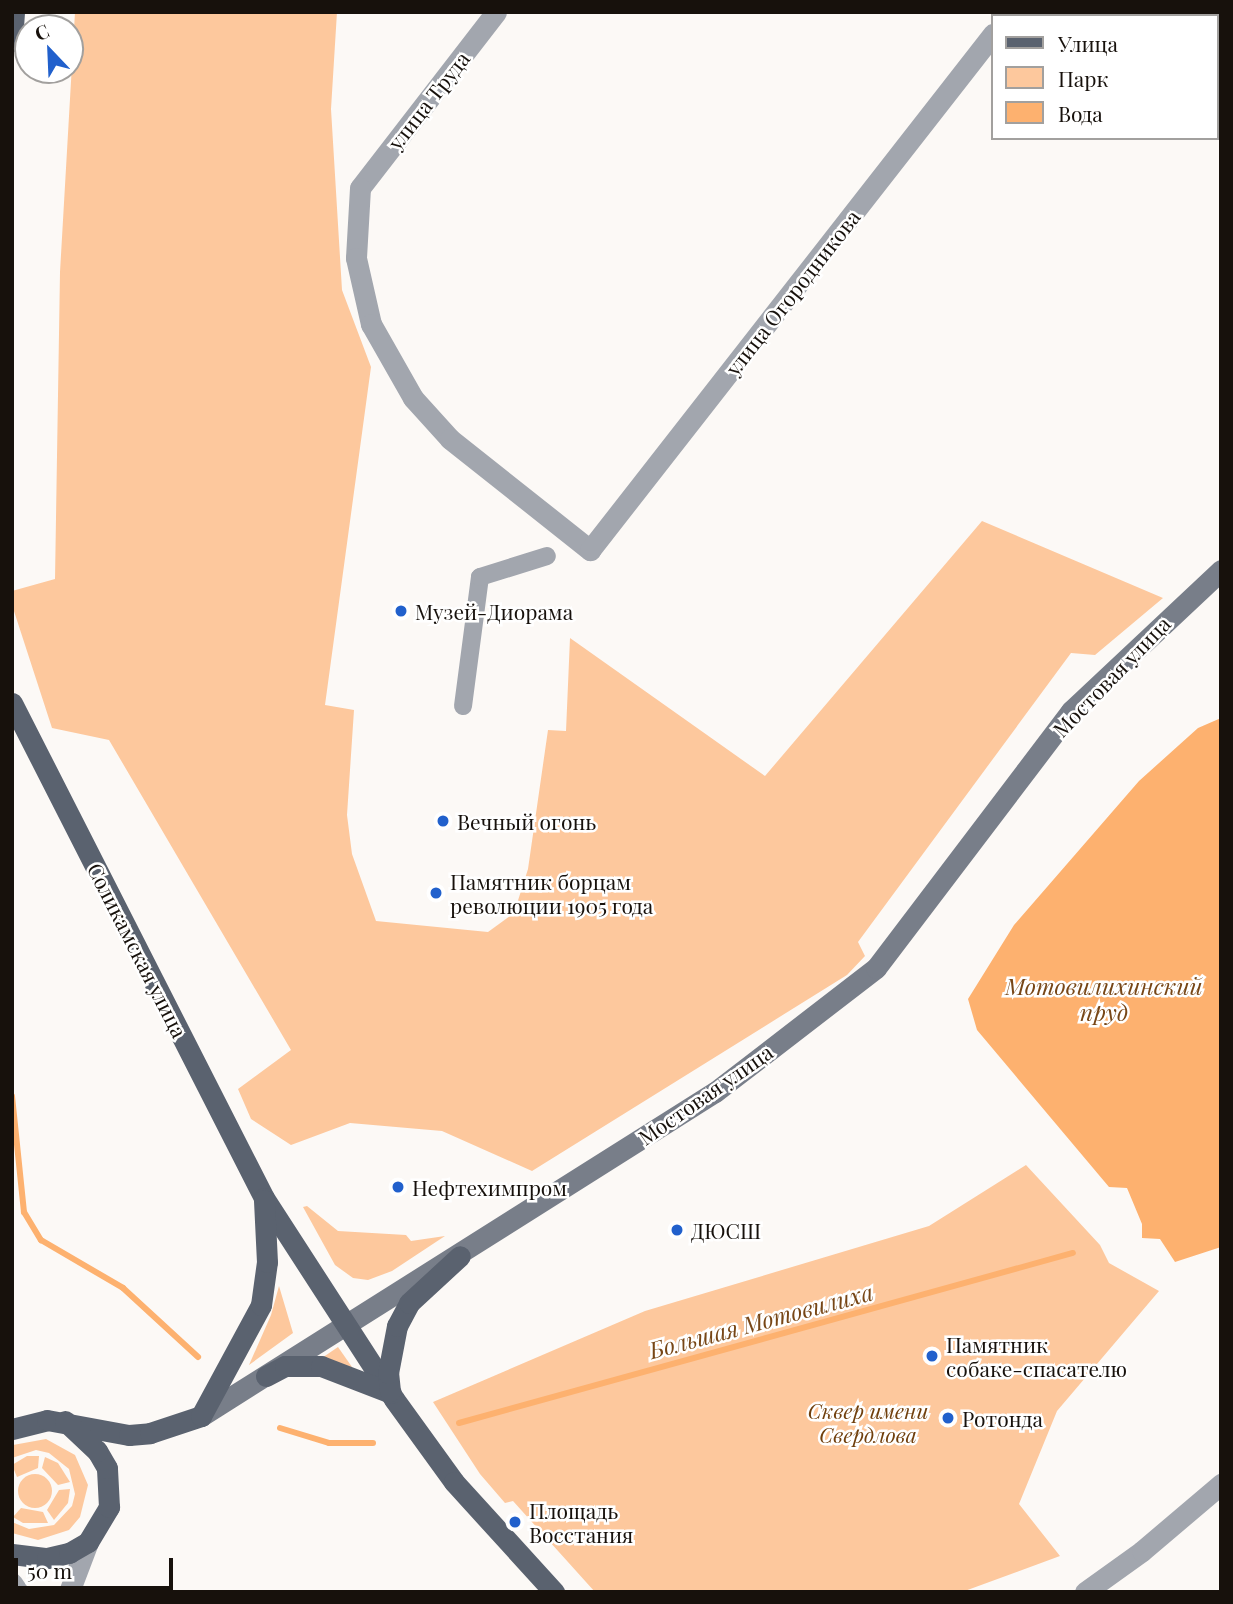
<!DOCTYPE html>
<meta charset="utf-8">
<style>
body{margin:0}
#map{position:relative;width:1233px;height:1604px;overflow:hidden;background:#fcf9f6;font-family:"Playfair Display",serif}
div>[style]{position:absolute}
.green>*{inset:0;background:#fdc89d}
.round{border-radius:50%}
.water>*{inset:0;background:#fdb16f}
.stream>*{height:6px;margin:-3px;padding:0 3px;transform-origin:3px;border-radius:3px;background:#fdb16f}
.pedestrian>*{height:18px;margin:-9px;padding:0 9px;transform-origin:9px;border-radius:9px;background:#a2a6ae}
.minor>*{height:21px;margin:-10.5px;padding:0 10.5px;transform-origin:10.5px;border-radius:10.5px;background:#a2a6ae}
.tertiary>*{height:21px;margin:-10.5px;padding:0 10.5px;transform-origin:10.5px;border-radius:10.5px;background:#a2a6ae}
.secondary>*{height:21px;margin:-10.5px;padding:0 10.5px;transform-origin:10.5px;border-radius:10.5px;background:#787e89}
.primary>*{height:21px;margin:-10.5px;padding:0 10.5px;transform-origin:10.5px;border-radius:10.5px;background:#5a626f}
.dots>*{width:19px;height:19px;translate:-50% -50%;box-sizing:border-box;border:4px solid #fff;border-radius:50%}
span{translate:-50% -50%;white-space:nowrap;text-align:center;line-height:1.15;-webkit-text-stroke:5px #fff;paint-order:stroke}
.street-label{font-size:21px;color:#17110c}
.poi-label{font-size:21px;color:#17110c}
.left{translate:0 -50%;text-align:left}
.park-label{font-size:21px;color:#703f0c;font-style:italic}
.water-label{font-size:23px;color:#774616;font-style:italic}
.frame{position:absolute;inset:0;border:14px solid #17110c;pointer-events:none}
.legend{position:absolute;left:991px;top:14px;width:228px;height:126px;box-sizing:border-box;background:#fff;border:2px solid #a2a09e;margin:0;padding:9px 12px;list-style:none;font-size:21px;color:#17110c}
.legend li{display:flex;align-items:center;gap:14px;height:35px}
.legend b{width:35px;border:2px solid #a2a09e}
.north{position:absolute;left:14px;top:14px;width:70px;height:70px;box-sizing:border-box;background:#fff;border:2px solid #a2a09e;border-radius:50%;rotate:337deg;font-size:19px;font-weight:700;line-height:28px;text-align:center;color:#17110c}
.north::after{content:'';display:block;margin:auto;width:24px;height:32px;background:#2160cc;clip-path:polygon(50% 0,100% 100%,50% 72%,0 100%)}
.scale{position:absolute;left:14px;top:1558px;width:159px;height:32px;box-sizing:border-box;border:4px solid #17110c;border-top:0;padding-left:9px;font-size:21px;line-height:24px;white-space:nowrap;color:#17110c;-webkit-text-stroke:5px #fff;paint-order:stroke}
</style>
<div id="map">
<div class="green">
<div style="clip-path:polygon(75px 12px,337px 12px,331px 109px,342px 290px,371px 367px,325px 705px,354px 710px,347px 815px,352px 854px,376px 921px,488px 932px,514px 913px,528px 869px,548px 730px,566px 731px,570px 638px,765px 776px,982px 521px,1163px 598px,1095px 655px,1071px 653px,858px 942px,865px 956px,847px 975px,532px 1171px,442px 1131px,350px 1123px,291px 1145px,251px 1119px,238px 1089px,291px 1050px,109px 740px,52px 728px,12px 605px,12px 591px,55px 579px,60px 272px)"></div>
<div style="clip-path:polygon(1026px 1165px,1100px 1245px,1109px 1263px,1159px 1291px,1057px 1411px,1019px 1504px,1060px 1556px,962px 1592px,595px 1592px,513px 1501px,505px 1503px,480px 1474px,433px 1402px,645px 1311px,929px 1226px)"></div>
<div style="clip-path:polygon(307px 1206px,338px 1231px,406px 1235px,411px 1241px,445px 1236px,392px 1271px,368px 1280px,353px 1278px,335px 1265px,303px 1207px)"></div>
<div style="clip-path:polygon(279px 1286px,293px 1333px,249px 1365px,271px 1315px)"></div>
<div style="clip-path:polygon(338px 1347px,352px 1367px,316px 1362px)"></div>
<div style="clip-path:polygon(46px 1439px,75px 1455px,88px 1485px,80px 1517px,69px 1530px,38px 1540px,12px 1533px,12px 1522px,29px 1529px,54px 1525px,72px 1506px,75px 1494px,69px 1469px,49px 1453px,36px 1450px,12px 1458px,13px 1445px)"></div>
<div style="clip-path:polygon(27px 1456px,39px 1456px,38px 1468px,17px 1477px,12px 1465px)"></div>
<div style="clip-path:polygon(45px 1457px,58px 1463px,70px 1482px,58px 1485px,42px 1468px)"></div>
<div class="round" style="left:18px;top:1474px;width:34px;height:34px"></div>
<div style="clip-path:polygon(70px 1489px,68px 1503px,54px 1520px,47px 1510px,59px 1490px)"></div>
<div style="clip-path:polygon(21px 1508px,43px 1512px,48px 1523px,23px 1523px,13px 1517px)"></div>
</div>
<div class="water">
<div style="clip-path:polygon(1221px 718px,1221px 1247px,1175px 1262px,1160px 1239px,1142px 1238px,1142px 1224px,1127px 1188px,1109px 1187px,977px 1030px,968px 999px,1014px 925px,1139px 781px,1198px 728px)"></div>
</div>
<div class="stream">
<div style="left:12px;top:1096px;width:117px;rotate:84.1deg"></div>
<div style="left:24px;top:1212px;width:33px;rotate:59deg"></div>
<div style="left:41px;top:1240px;width:95px;rotate:30.3deg"></div>
<div style="left:123px;top:1288px;width:102px;rotate:42.6deg"></div>
<div style="left:459px;top:1423px;width:637px;rotate:-15.48deg"></div>
<div style="left:280px;top:1428px;width:51px;rotate:17deg"></div>
<div style="left:329px;top:1443px;width:44px"></div>
</div>
<div class="pedestrian">
<div style="left:463px;top:706px;width:130px;rotate:-82.5deg"></div>
<div style="left:480px;top:577px;width:70px;rotate:-17.4deg"></div>
</div>
<div class="minor">
<div style="left:496px;top:12px;width:222px;rotate:127.7deg"></div>
<div style="left:360px;top:188px;width:70px;rotate:93.3deg"></div>
<div style="left:356px;top:258px;width:68px;rotate:77.2deg"></div>
<div style="left:371px;top:324px;width:85px;rotate:60.4deg"></div>
<div style="left:413px;top:398px;width:55px;rotate:47.9deg"></div>
<div style="left:450px;top:439px;width:179px;rotate:38.4deg"></div>
<div style="left:590px;top:550px;width:655px;rotate:-52.01deg"></div>
<div style="left:1008px;top:16px;width:4px;rotate:-63deg"></div>
<div style="left:1085px;top:1592px;width:70px;rotate:-35.7deg"></div>
<div style="left:1142px;top:1551px;width:104px;rotate:-40.3deg"></div>
</div>
<div class="tertiary">
<div style="left:12px;top:1583px;width:11px;rotate:56deg"></div>
<div style="left:69px;top:1592px;width:53px;rotate:-69.2deg"></div>
</div>
<div class="secondary">
<div style="left:201px;top:1416px;width:608px;rotate:-32.23deg"></div>
<div style="left:715px;top:1092px;width:203px;rotate:-37.6deg"></div>
<div style="left:876px;top:968px;width:323px;rotate:-52.8deg"></div>
<div style="left:1071px;top:711px;width:206px;rotate:-43.2deg"></div>
</div>
<div class="primary">
<div style="left:12px;top:41px;width:29px;rotate:-86deg"></div>
<div style="left:12px;top:703px;width:555px;rotate:63.02deg"></div>
<div style="left:264px;top:1198px;width:239px;rotate:57.1deg"></div>
<div style="left:394px;top:1399px;width:102px;rotate:54.1deg"></div>
<div style="left:454px;top:1482px;width:149px;rotate:47.7deg"></div>
<div style="left:266px;top:1376px;width:21px;rotate:-28deg"></div>
<div style="left:285px;top:1366px;width:36px"></div>
<div style="left:321px;top:1366px;width:75px;rotate:21.1deg"></div>
<div style="left:390px;top:1391px;width:18px;rotate:-96deg"></div>
<div style="left:388px;top:1373px;width:48px;rotate:-79.2deg"></div>
<div style="left:397px;top:1326px;width:26px;rotate:-62deg"></div>
<div style="left:409px;top:1303px;width:69px;rotate:-42.7deg"></div>
<div style="left:12px;top:1429px;width:36px;rotate:-14deg"></div>
<div style="left:47px;top:1420px;width:83px;rotate:10.4deg"></div>
<div style="left:129px;top:1435px;width:21px;rotate:-5deg"></div>
<div style="left:150px;top:1433px;width:54px;rotate:-18.4deg"></div>
<div style="left:201px;top:1416px;width:126px;rotate:-61.6deg"></div>
<div style="left:261px;top:1305px;width:43px;rotate:-82.1deg"></div>
<div style="left:267px;top:1262px;width:62px;rotate:-92.8deg"></div>
<div style="left:12px;top:1554px;width:35px;rotate:7deg"></div>
<div style="left:47px;top:1558px;width:23px;rotate:-13deg"></div>
<div style="left:69px;top:1553px;width:22px;rotate:-30deg"></div>
<div style="left:88px;top:1542px;width:41px;rotate:-59deg"></div>
<div style="left:109px;top:1507px;width:39px;rotate:-93deg"></div>
<div style="left:107px;top:1468px;width:20px;rotate:-120deg"></div>
<div style="left:97px;top:1451px;width:44px;rotate:-136.8deg"></div>
</div>
<div class="dots">
<div style="left:401px;top:611px;background:#2160cc"></div>
<div style="left:443px;top:821px;background:#2160cc"></div>
<div style="left:436px;top:893px;background:#2160cc"></div>
<div style="left:398px;top:1187px;background:#2160cc"></div>
<div style="left:677px;top:1230px;background:#2160cc"></div>
<div style="left:932px;top:1356px;background:#2160cc"></div>
<div style="left:948px;top:1418px;background:#2160cc"></div>
<div style="left:515px;top:1522px;background:#2160cc"></div>
</div>
<div class="street-label">
<span style="left:428px;top:100px;rotate:-52deg">улица Труда</span>
<span style="left:792px;top:292px;rotate:-52deg">улица Огородникова</span>
<span style="left:1111px;top:676px;rotate:-46deg">Мостовая улица</span>
<span style="left:138px;top:950px;rotate:63deg">Соликамская улица</span>
<span style="left:705px;top:1094px;rotate:-35deg">Мостовая улица</span>
</div>
<div class="poi-label">
<span class="left" style="left:415px;top:611px">Музей-Диорама</span>
<span class="left" style="left:457px;top:821px">Вечный огонь</span>
<span class="left" style="left:450px;top:893px">Памятник борцам<br>революции 1905 года</span>
<span class="left" style="left:412px;top:1187px">Нефтехимпром</span>
<span class="left" style="left:691px;top:1230px">ДЮСШ</span>
<span class="left" style="left:946px;top:1356px">Памятник<br>собаке-спасателю</span>
<span class="left" style="left:962px;top:1418px">Ротонда</span>
<span class="left" style="left:529px;top:1522px">Площадь<br>Восстания</span>
</div>
<div class="park-label">
<span style="left:868px;top:1422px">Сквер имени<br>Свердлова</span>
</div>
<div class="water-label">
<span style="left:1104px;top:999px">Мотовилихинский<br>пруд</span>
<span style="left:761px;top:1321px;rotate:-15deg">Большая Мотовилиха</span>
</div>
<div class="frame"></div>
<ul class="legend">
<li><b style="height:9px;background:#5a626f"></b>Улица</li>
<li><b style="height:19px;background:#fdc89d"></b>Парк</li>
<li><b style="height:19px;background:#fdb16f"></b>Вода</li>
</ul>
<div class="north">С</div>
<div class="scale">50 m</div>
</div>
